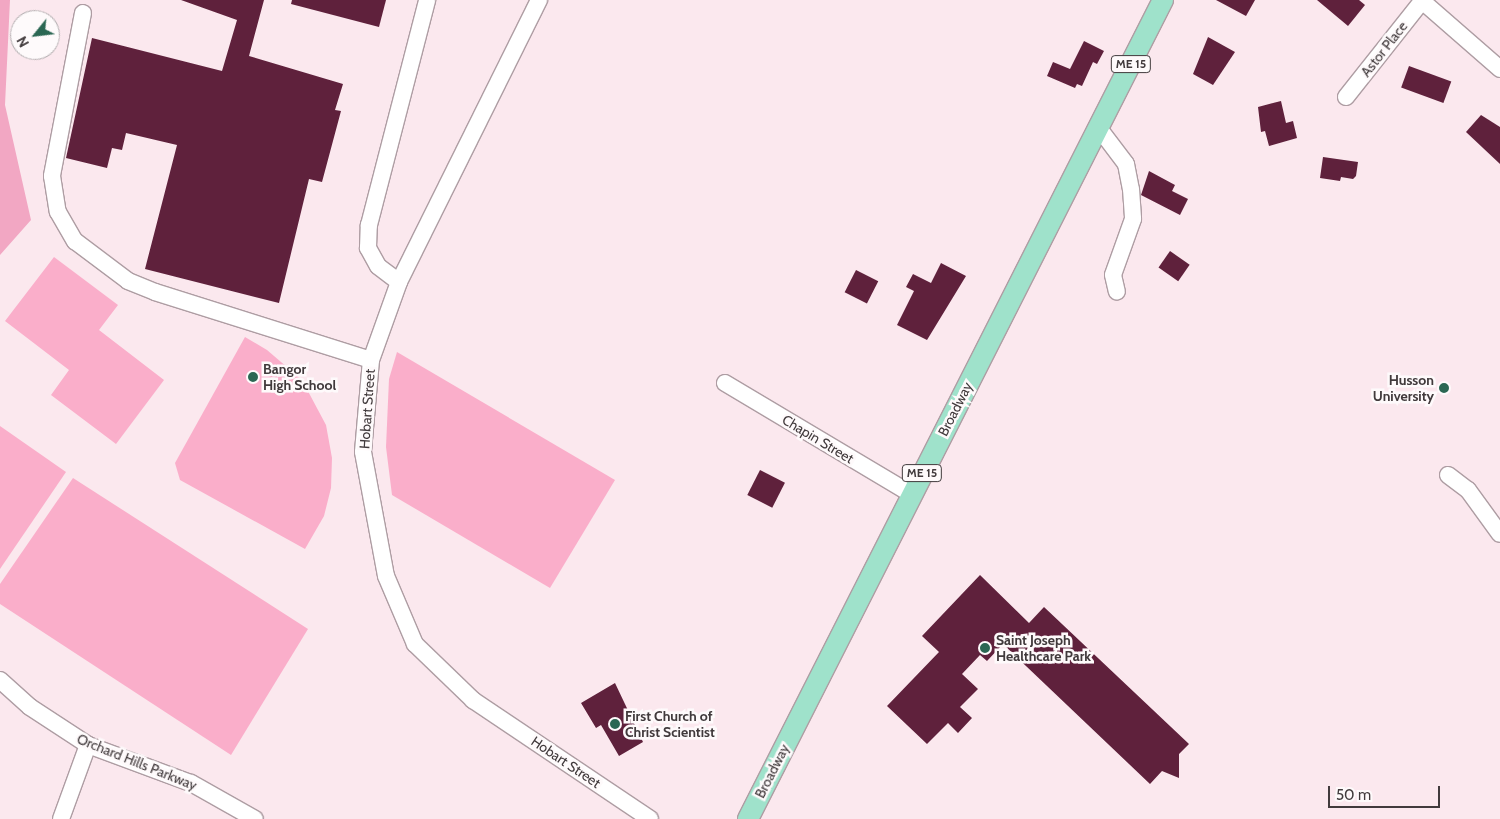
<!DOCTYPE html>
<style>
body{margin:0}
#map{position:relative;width:1500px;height:819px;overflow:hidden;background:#fbe8ee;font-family:Cabin,sans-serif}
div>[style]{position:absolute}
.green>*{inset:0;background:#faaeca}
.forest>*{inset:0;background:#f2a7c3}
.building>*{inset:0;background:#5f213c;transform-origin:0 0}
.roads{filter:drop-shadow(1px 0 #ae9da3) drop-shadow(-1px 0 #ae9da3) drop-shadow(0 1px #ae9da3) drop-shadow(0 -1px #ae9da3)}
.minor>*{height:16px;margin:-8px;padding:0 8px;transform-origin:8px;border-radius:8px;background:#fff}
.major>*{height:20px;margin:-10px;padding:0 10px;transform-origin:10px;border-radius:10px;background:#9fe2cb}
.dots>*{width:14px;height:14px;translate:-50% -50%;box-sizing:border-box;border:2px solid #fefafb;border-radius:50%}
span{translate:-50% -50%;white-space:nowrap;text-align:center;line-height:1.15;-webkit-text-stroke:5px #fefafb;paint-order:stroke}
.shield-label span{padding:1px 4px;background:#fefafb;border:1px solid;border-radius:4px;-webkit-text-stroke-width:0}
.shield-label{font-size:12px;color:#413a3c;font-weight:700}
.street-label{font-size:14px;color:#413a3c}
.poi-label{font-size:14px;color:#413a3c;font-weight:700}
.left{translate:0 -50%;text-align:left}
.right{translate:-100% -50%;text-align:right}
.north{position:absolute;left:10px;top:10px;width:50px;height:50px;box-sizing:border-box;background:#fefafb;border:1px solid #b2adaf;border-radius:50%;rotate:241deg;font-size:14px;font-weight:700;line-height:20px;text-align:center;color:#413a3c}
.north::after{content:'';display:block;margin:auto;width:18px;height:22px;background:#2b6753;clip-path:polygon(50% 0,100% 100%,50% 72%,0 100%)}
.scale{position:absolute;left:1328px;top:786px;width:112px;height:22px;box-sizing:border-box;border:2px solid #413a3c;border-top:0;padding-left:6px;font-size:15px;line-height:18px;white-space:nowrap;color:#413a3c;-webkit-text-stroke:4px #fefafb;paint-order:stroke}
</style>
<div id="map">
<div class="green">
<div style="clip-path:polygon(54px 257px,118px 305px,99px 330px,164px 380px,116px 444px,51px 395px,69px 370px,5px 321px)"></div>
<div style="clip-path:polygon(245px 337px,267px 350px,302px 380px,326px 425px,332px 458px,331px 488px,324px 516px,305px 549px,180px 480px,175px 463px)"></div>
<div style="clip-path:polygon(397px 352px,615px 480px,550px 588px,392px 495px,386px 447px,389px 379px)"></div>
<div style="clip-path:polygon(0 426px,66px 472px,0 569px)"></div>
<div style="clip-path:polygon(73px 478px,308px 629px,231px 755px,0 604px,0 584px)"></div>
</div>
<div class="forest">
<div style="clip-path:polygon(0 0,10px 0,5px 105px,31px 220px,0 255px)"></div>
</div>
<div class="building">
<div style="clip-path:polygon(181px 0,264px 0,249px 56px,343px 84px,335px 110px,341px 111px,322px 182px,309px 179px,279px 303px,145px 269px,177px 145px,126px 133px,122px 150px,112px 148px,107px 168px,66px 158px,92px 38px,222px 71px,237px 20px)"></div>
<div style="clip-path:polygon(292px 0,386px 0,379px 27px,291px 4px)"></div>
<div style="clip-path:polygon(1216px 0,1255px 0,1246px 16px)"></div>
<div style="clip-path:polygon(1317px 0,1359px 0,1365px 5px,1348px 26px)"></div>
<div style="clip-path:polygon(1208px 37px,1235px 52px,1213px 85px,1193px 74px)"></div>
<div style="clip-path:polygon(1084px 41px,1104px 51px,1097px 64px,1093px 62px,1082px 86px,1077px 84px,1075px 88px,1047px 76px,1053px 62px,1070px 69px)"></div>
<div style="left:1409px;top:66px;width:45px;height:23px;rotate:20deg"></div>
<div style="clip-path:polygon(1281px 101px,1286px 123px,1293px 121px,1297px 138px,1269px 146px,1265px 131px,1261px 132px,1258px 107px)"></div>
<div style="clip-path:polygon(1481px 115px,1500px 127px,1500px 164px,1466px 132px)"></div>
<div style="clip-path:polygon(1323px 157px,1358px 162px,1356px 176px,1353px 179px,1341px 177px,1340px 181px,1320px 178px)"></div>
<div style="clip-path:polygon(1149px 171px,1175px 185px,1172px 191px,1188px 199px,1180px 215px,1141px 195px)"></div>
<div style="left:1170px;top:251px;width:24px;height:20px;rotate:35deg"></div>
<div style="clip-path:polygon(941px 263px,966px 276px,927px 340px,897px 325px,914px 291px,906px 287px,913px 274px,931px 283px)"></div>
<div style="left:856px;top:270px;width:25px;height:25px;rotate:27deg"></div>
<div style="left:760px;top:470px;width:28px;height:28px;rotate:27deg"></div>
<div style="clip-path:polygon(980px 575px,1029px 623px,1044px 607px,1189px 744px,1179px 754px,1179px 778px,1162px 771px,1150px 784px,1003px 644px,987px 661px,980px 655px,962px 674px,978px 689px,960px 707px,972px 718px,958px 733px,948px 723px,927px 744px,887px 706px,939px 652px,922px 636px)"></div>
<div style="clip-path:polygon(615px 683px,643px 742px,619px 756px,601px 725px,596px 728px,581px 703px)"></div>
</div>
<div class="roads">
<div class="minor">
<div style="left:539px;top:0;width:315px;rotate:116.4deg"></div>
<div style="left:399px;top:282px;width:83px;rotate:109.7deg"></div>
<div style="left:371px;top:360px;width:92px;rotate:95deg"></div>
<div style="left:363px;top:452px;width:126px;rotate:79.5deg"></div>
<div style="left:386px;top:576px;width:74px;rotate:66.9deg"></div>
<div style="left:415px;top:644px;width:81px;rotate:44deg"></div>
<div style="left:473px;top:700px;width:213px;rotate:33.9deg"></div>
<div style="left:1421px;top:0;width:105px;rotate:41.1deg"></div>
<div style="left:83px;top:13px;width:166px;rotate:100.8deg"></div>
<div style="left:52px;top:176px;width:36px;rotate:81deg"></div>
<div style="left:58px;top:212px;width:34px;rotate:60deg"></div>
<div style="left:75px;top:241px;width:66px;rotate:37deg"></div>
<div style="left:128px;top:281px;width:29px;rotate:22deg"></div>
<div style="left:155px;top:292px;width:226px;rotate:17.5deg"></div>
<div style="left:1346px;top:97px;width:122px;rotate:-51.6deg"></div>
<div style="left:1098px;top:127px;width:46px;rotate:52.9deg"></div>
<div style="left:1126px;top:164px;width:25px;rotate:79deg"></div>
<div style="left:1131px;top:189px;width:30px;rotate:86deg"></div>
<div style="left:1133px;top:219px;width:59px;rotate:109.7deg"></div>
<div style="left:1113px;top:275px;width:17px;rotate:77deg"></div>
<div style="left:399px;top:282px;width:26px;rotate:-143deg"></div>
<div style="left:378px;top:266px;width:21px;rotate:-119deg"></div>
<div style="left:368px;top:248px;width:23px;rotate:-88deg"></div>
<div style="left:369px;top:225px;width:232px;rotate:-75.5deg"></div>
<div style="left:725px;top:383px;width:217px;rotate:30.8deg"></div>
<div style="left:1448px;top:475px;width:25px;rotate:37deg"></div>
<div style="left:1468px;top:490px;width:54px;rotate:54deg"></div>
<div style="left:0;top:680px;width:40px;rotate:42deg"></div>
<div style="left:30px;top:707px;width:69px;rotate:33.2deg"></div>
<div style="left:88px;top:745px;width:110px;rotate:20.3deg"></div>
<div style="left:191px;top:783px;width:73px;rotate:29.4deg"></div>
<div style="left:61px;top:819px;width:79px;rotate:-70deg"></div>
</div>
<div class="major">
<div style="left:748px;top:819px;width:918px;rotate:-63.13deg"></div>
</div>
</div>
<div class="dots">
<div style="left:253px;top:377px;background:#2b6753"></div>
<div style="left:1444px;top:388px;background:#2b6753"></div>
<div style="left:985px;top:648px;background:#2b6753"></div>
<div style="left:615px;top:724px;background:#2b6753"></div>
</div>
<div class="shield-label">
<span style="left:1131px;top:64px">ME 15</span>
<span style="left:922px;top:473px">ME 15</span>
</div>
<div class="street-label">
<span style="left:1384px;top:49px;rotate:-52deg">Astor Place</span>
<span style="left:367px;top:409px;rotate:-86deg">Hobart Street</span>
<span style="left:955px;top:409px;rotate:-63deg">Broadway</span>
<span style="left:818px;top:439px;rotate:31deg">Chapin Street</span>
<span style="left:137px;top:762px;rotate:22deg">Orchard Hills Parkway</span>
<span style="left:566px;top:762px;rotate:34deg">Hobart Street</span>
<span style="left:772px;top:771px;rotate:-63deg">Broadway</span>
</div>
<div class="poi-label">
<span class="left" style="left:263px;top:377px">Bangor<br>High School</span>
<span class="right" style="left:1434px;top:388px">Husson<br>University</span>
<span class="left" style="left:996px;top:648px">Saint Joseph<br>Healthcare Park</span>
<span class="left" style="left:625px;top:724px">First Church of<br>Christ Scientist</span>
</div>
<div class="north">N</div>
<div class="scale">50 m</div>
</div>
